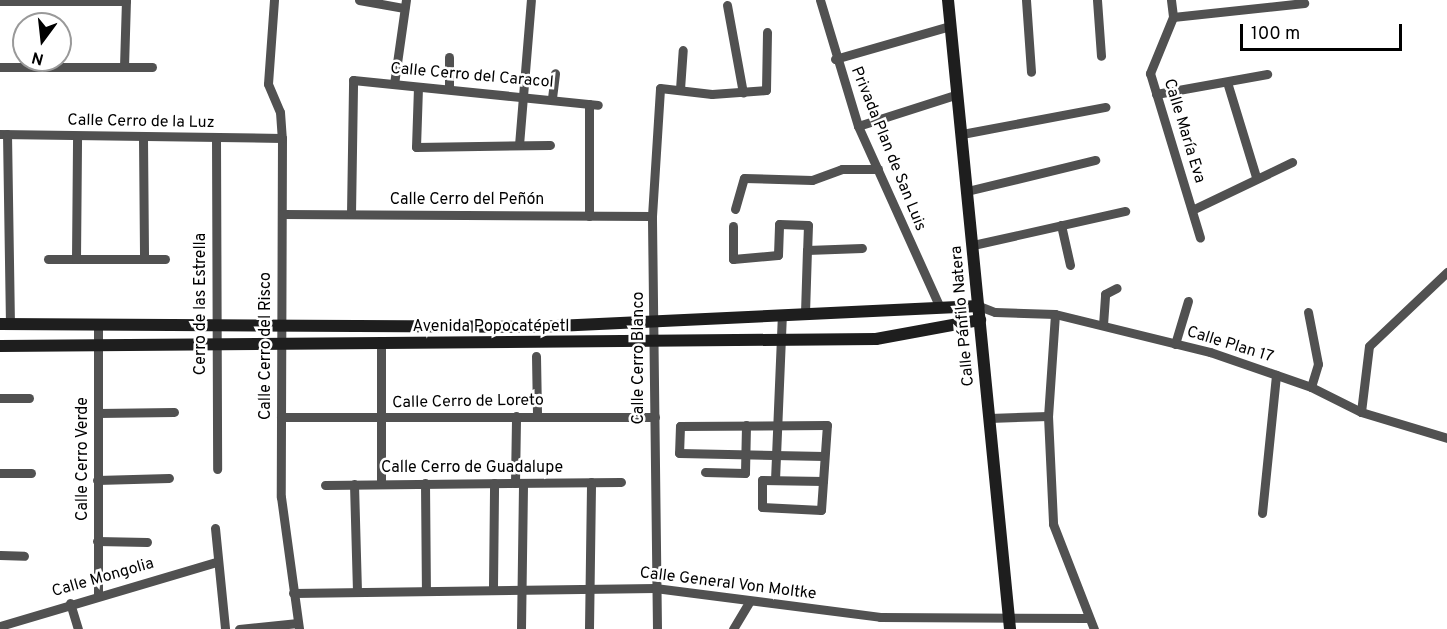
<!DOCTYPE html>
<meta charset="utf-8">
<style>
body{margin:0}
#map{position:relative;width:1447px;height:629px;overflow:hidden;background:#fff;font-family:Overpass,sans-serif}
div>[style]{position:absolute}
.street>*{height:9px;margin:-4.5px;padding:0 4.5px;transform-origin:4.5px;border-radius:4.5px;background:#515151}
.secondary>*{height:12px;margin:-6px;padding:0 6px;transform-origin:6px;border-radius:6px;background:#1e1e1e}
span{translate:-50% -50%;white-space:nowrap;text-align:center;line-height:1.15;-webkit-text-stroke:5px #fff;paint-order:stroke}
.street-label{font-size:16px;color:#000}
.north{position:absolute;left:12px;top:12px;width:60px;height:60px;box-sizing:border-box;background:#fff;border:2px solid #999;border-radius:50%;rotate:195deg;font-size:16px;font-weight:700;line-height:24px;text-align:center;color:#000}
.north::after{content:'';display:block;margin:auto;width:21px;height:27px;background:#000;clip-path:polygon(50% 0,100% 100%,50% 72%,0 100%)}
.scale{position:absolute;left:1240px;top:24px;width:162px;height:27px;box-sizing:border-box;border:3px solid #000;border-top:0;padding-left:8px;font-size:18px;line-height:21px;white-space:nowrap;color:#000;-webkit-text-stroke:4px #fff;paint-order:stroke}
</style>
<div id="map">
<div class="street">
<div style="left:274px;top:0;width:84px;rotate:94.1deg"></div>
<div style="left:268px;top:84px;width:30px;rotate:67deg"></div>
<div style="left:280px;top:112px;width:26px;rotate:86deg"></div>
<div style="left:282px;top:138px;width:359px;rotate:90.2deg"></div>
<div style="left:281px;top:497px;width:133px;rotate:82.2deg"></div>
<div style="left:359px;top:0;width:46px;rotate:10.1deg"></div>
<div style="left:820px;top:0;width:132px;rotate:73.2deg"></div>
<div style="left:858px;top:126px;width:196px;rotate:65.7deg"></div>
<div style="left:1026px;top:0;width:72px;rotate:86deg"></div>
<div style="left:1097px;top:0;width:56px;rotate:85.9deg"></div>
<div style="left:1171px;top:0;width:17px;rotate:83deg"></div>
<div style="left:1173px;top:17px;width:61px;rotate:112.3deg"></div>
<div style="left:1150px;top:73px;width:172px;rotate:73.1deg"></div>
<div style="left:0;top:1px;width:126px"></div>
<div style="left:727px;top:5px;width:89px;rotate:79.7deg"></div>
<div style="left:1173px;top:17px;width:132px;rotate:-6.1deg"></div>
<div style="left:835px;top:59px;width:120px;rotate:-16deg"></div>
<div style="left:0;top:67px;width:152px"></div>
<div style="left:124px;top:67px;width:67px;rotate:-88.3deg"></div>
<div style="left:1227px;top:82px;width:99px;rotate:73deg"></div>
<div style="left:394px;top:84px;width:85px;rotate:-81.9deg"></div>
<div style="left:418px;top:87px;width:60px;rotate:91.9deg"></div>
<div style="left:416px;top:147px;width:134px;rotate:-0.9deg"></div>
<div style="left:449px;top:89px;width:32px;rotate:-90deg"></div>
<div style="left:680px;top:89px;width:39px;rotate:-86deg"></div>
<div style="left:1156px;top:94px;width:113px;rotate:-10.2deg"></div>
<div style="left:552px;top:98px;width:25px;rotate:-83deg"></div>
<div style="left:589px;top:104px;width:112px;rotate:90deg"></div>
<div style="left:858px;top:126px;width:105px;rotate:-17.7deg"></div>
<div style="left:0;top:134px;width:282px;rotate:0.8deg"></div>
<div style="left:7px;top:134px;width:191px;rotate:89.1deg"></div>
<div style="left:962px;top:134px;width:146px;rotate:-10.7deg"></div>
<div style="left:143px;top:138px;width:121px;rotate:89.5deg"></div>
<div style="left:216px;top:138px;width:331px;rotate:89.8deg"></div>
<div style="left:519px;top:145px;width:145px;rotate:-85.3deg"></div>
<div style="left:967px;top:191px;width:132px;rotate:-13.6deg"></div>
<div style="left:735px;top:209px;width:32px;rotate:-74deg"></div>
<div style="left:744px;top:178px;width:68px;rotate:1.7deg"></div>
<div style="left:812px;top:180px;width:32px;rotate:-20deg"></div>
<div style="left:842px;top:169px;width:36px"></div>
<div style="left:1192px;top:210px;width:111px;rotate:-25.6deg"></div>
<div style="left:282px;top:214px;width:370px;rotate:0.3deg"></div>
<div style="left:351px;top:214px;width:134px;rotate:-89.1deg"></div>
<div style="left:353px;top:80px;width:246px;rotate:5.8deg"></div>
<div style="left:1061px;top:225px;width:41px;rotate:77.3deg"></div>
<div style="left:733px;top:226px;width:33px;rotate:90deg"></div>
<div style="left:733px;top:259px;width:45px;rotate:-5.1deg"></div>
<div style="left:778px;top:255px;width:31px;rotate:-88deg"></div>
<div style="left:779px;top:224px;width:29px;rotate:2deg"></div>
<div style="left:808px;top:225px;width:25px;rotate:92deg"></div>
<div style="left:807px;top:250px;width:55px;rotate:-2.1deg"></div>
<div style="left:973px;top:245px;width:156px;rotate:-12.6deg"></div>
<div style="left:48px;top:259px;width:117px"></div>
<div style="left:76px;top:259px;width:123px;rotate:-89.5deg"></div>
<div style="left:979px;top:306px;width:17px;rotate:21deg"></div>
<div style="left:995px;top:312px;width:60px;rotate:1.9deg"></div>
<div style="left:1055px;top:314px;width:160px;rotate:13.8deg"></div>
<div style="left:1210px;top:352px;width:107px;rotate:19.1deg"></div>
<div style="left:1311px;top:387px;width:56px;rotate:26.6deg"></div>
<div style="left:1361px;top:412px;width:90px;rotate:16.8deg"></div>
<div style="left:1308px;top:312px;width:53px;rotate:79.1deg"></div>
<div style="left:1318px;top:364px;width:24px;rotate:107deg"></div>
<div style="left:805px;top:313px;width:63px;rotate:-88.2deg"></div>
<div style="left:1055px;top:314px;width:102px;rotate:93.9deg"></div>
<div style="left:1048px;top:416px;width:108px;rotate:87.3deg"></div>
<div style="left:1053px;top:524px;width:113px;rotate:68.7deg"></div>
<div style="left:98px;top:324px;width:269px;rotate:90deg"></div>
<div style="left:1103px;top:325px;width:31px;rotate:-86deg"></div>
<div style="left:1105px;top:294px;width:13px;rotate:-27deg"></div>
<div style="left:381px;top:344px;width:140px;rotate:90deg"></div>
<div style="left:1175px;top:344px;width:45px;rotate:-73.2deg"></div>
<div style="left:536px;top:356px;width:59px;rotate:89deg"></div>
<div style="left:0;top:398px;width:29px"></div>
<div style="left:1361px;top:412px;width:66px;rotate:-83.1deg"></div>
<div style="left:1369px;top:346px;width:108px;rotate:-43.5deg"></div>
<div style="left:98px;top:413px;width:76px;rotate:-0.8deg"></div>
<div style="left:281px;top:417px;width:374px"></div>
<div style="left:989px;top:418px;width:59px;rotate:-1.9deg"></div>
<div style="left:705px;top:472px;width:40px;rotate:1.4deg"></div>
<div style="left:745px;top:473px;width:48px;rotate:-88.8deg"></div>
<div style="left:0;top:473px;width:31px"></div>
<div style="left:97px;top:480px;width:72px;rotate:-1.6deg"></div>
<div style="left:775px;top:480px;width:165px;rotate:-87.6deg"></div>
<div style="left:823px;top:481px;width:61px;rotate:-179.1deg"></div>
<div style="left:762px;top:480px;width:27px;rotate:90deg"></div>
<div style="left:762px;top:507px;width:59px;rotate:2.9deg"></div>
<div style="left:821px;top:510px;width:85px;rotate:-86deg"></div>
<div style="left:827px;top:425px;width:147px;rotate:179.6deg"></div>
<div style="left:680px;top:426px;width:27px;rotate:92deg"></div>
<div style="left:679px;top:453px;width:145px;rotate:1.2deg"></div>
<div style="left:425px;top:483px;width:105px;rotate:89.5deg"></div>
<div style="left:515px;top:483px;width:67px;rotate:-89.1deg"></div>
<div style="left:354px;top:484px;width:108px;rotate:88.4deg"></div>
<div style="left:325px;top:485px;width:296px;rotate:-0.6deg"></div>
<div style="left:1262px;top:513px;width:139px;rotate:-84.2deg"></div>
<div style="left:215px;top:528px;width:101px;rotate:84.3deg"></div>
<div style="left:97px;top:541px;width:50px;rotate:1.1deg"></div>
<div style="left:0;top:555px;width:24px;rotate:2deg"></div>
<div style="left:493px;top:587px;width:104px;rotate:-89.4deg"></div>
<div style="left:293px;top:593px;width:362px;rotate:-0.8deg"></div>
<div style="left:655px;top:588px;width:227px;rotate:7.3deg"></div>
<div style="left:880px;top:617px;width:207px;rotate:0.3deg"></div>
<div style="left:70px;top:603px;width:27px;rotate:73deg"></div>
<div style="left:0;top:626px;width:225px;rotate:-16.5deg"></div>
<div style="left:239px;top:629px;width:59px;rotate:-5.8deg"></div>
<div style="left:521px;top:629px;width:146px;rotate:-89.2deg"></div>
<div style="left:589px;top:629px;width:147px;rotate:-89.2deg"></div>
<div style="left:657px;top:629px;width:413px;rotate:-90.7deg"></div>
<div style="left:652px;top:216px;width:128px;rotate:-86.4deg"></div>
<div style="left:660px;top:88px;width:52px;rotate:6.6deg"></div>
<div style="left:712px;top:94px;width:54px;rotate:-4.2deg"></div>
<div style="left:766px;top:90px;width:58px;rotate:-89deg"></div>
<div style="left:733px;top:629px;width:31px;rotate:-59deg"></div>
</div>
<div class="secondary">
<div style="left:948px;top:0;width:632px;rotate:84.37deg"></div>
<div style="left:0;top:324px;width:535px;rotate:0.32deg"></div>
<div style="left:535px;top:327px;width:444px;rotate:-2.7deg"></div>
<div style="left:0;top:346px;width:876px;rotate:-0.46deg"></div>
<div style="left:876px;top:339px;width:106px;rotate:-10.4deg"></div>
</div>
<div class="street-label">
<span style="left:472px;top:76px;rotate:5deg">Calle Cerro del Caracol</span>
<span style="left:141px;top:122px;rotate:1deg">Calle Cerro de la Luz</span>
<span style="left:1184px;top:131px;rotate:73deg">Calle María Eva</span>
<span style="left:888px;top:149px;rotate:68deg">Privada Plan de San Luis</span>
<span style="left:467px;top:200px">Calle Cerro del Peñón</span>
<span style="left:201px;top:304px;rotate:-90deg">Cerro de las Estrella</span>
<span style="left:963px;top:316px;rotate:-95deg">Calle Pánfilo Natera</span>
<span style="left:491px;top:327px">Avenida Popocatépetl</span>
<span style="left:1230px;top:345px;rotate:17deg">Calle Plan 17</span>
<span style="left:266px;top:346px;rotate:-90deg">Calle Cerro del Risco</span>
<span style="left:639px;top:358px;rotate:-90deg">Calle Cerro Blanco</span>
<span style="left:468px;top:402px;rotate:-1deg">Calle Cerro de Loreto</span>
<span style="left:83px;top:459px;rotate:-90deg">Calle Cerro Verde</span>
<span style="left:472px;top:468px">Calle Cerro de Guadalupe</span>
<span style="left:103px;top:578px;rotate:-16deg">Calle Mongolia</span>
<span style="left:728px;top:584px;rotate:7deg">Calle General Von Moltke</span>
</div>
<div class="north">N</div>
<div class="scale">100 m</div>
</div>
